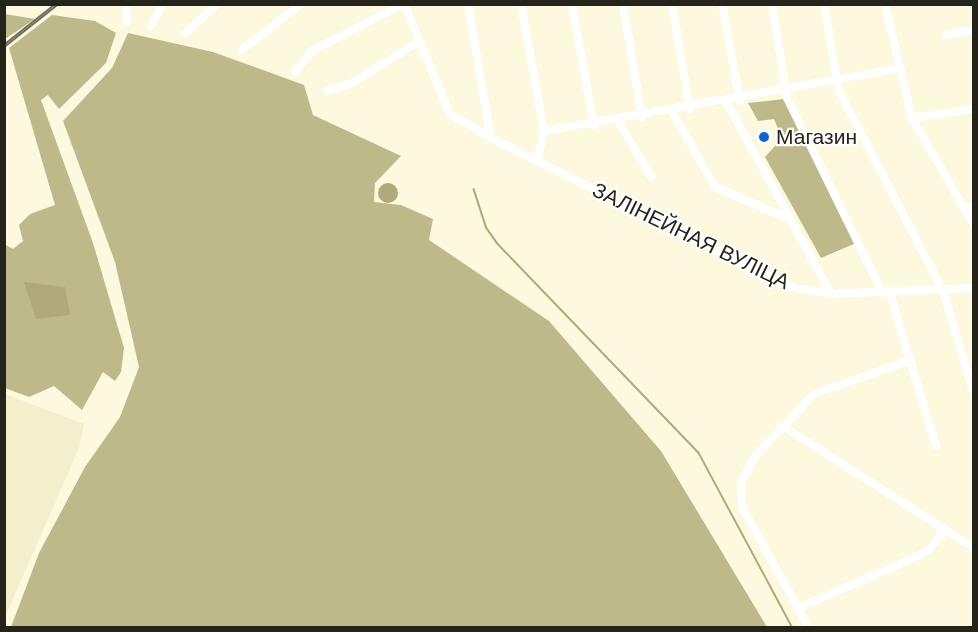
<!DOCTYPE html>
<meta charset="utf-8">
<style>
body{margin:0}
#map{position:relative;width:978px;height:632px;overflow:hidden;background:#fcf9de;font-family:Helvetica,sans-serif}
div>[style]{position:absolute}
.built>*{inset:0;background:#f3efcc}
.forest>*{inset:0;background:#beb98b}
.water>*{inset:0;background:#afa97c}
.round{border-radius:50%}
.stream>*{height:1.5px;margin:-0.75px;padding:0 0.75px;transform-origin:0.75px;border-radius:0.75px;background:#afa97c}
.minor>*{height:8px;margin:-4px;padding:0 4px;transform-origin:4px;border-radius:4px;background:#fff}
.rail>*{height:4px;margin-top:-2px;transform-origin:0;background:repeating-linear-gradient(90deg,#fff 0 4.5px,#6f6d5d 0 9px);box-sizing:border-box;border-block:2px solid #6f6d5d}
.dots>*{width:16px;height:16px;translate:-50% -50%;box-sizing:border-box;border:3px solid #fff;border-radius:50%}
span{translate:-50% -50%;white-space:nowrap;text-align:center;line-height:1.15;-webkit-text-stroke:4.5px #fff;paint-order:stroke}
.poi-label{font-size:21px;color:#25241a}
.left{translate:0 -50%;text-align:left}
.street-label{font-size:21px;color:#25241a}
.frame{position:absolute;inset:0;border:6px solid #25241a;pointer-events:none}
</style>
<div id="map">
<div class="built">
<div style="clip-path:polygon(5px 394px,84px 424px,79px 448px,5px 617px)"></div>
</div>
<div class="forest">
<div style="clip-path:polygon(5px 14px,35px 19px,5px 39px)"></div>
<div style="clip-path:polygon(52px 15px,95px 21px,116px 33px,106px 63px,59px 109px,48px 95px,41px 100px,93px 243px,124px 348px,121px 372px,115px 381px,103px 372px,82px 410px,54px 386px,29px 397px,5px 388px,4px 244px,13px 249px,23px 241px,19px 225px,30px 214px,55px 205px,9px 48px)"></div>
<div style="clip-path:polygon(128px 33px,213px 52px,304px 85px,313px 115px,401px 156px,375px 183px,374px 202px,401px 205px,433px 219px,429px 240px,549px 321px,661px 451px,767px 627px,11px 627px,39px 553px,85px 467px,120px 417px,139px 367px,115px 262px,63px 121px,112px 68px)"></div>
<div style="clip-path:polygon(784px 99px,856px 243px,821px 258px,765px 157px,782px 138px,774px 119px,758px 121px,748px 103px)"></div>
</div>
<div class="water">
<div class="round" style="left:378px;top:183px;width:20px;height:20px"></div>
<div style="clip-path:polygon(24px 282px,65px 287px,70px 315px,36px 319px)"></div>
</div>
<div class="stream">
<div style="left:474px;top:189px;width:40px;rotate:72deg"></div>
<div style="left:486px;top:227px;width:19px;rotate:55deg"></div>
<div style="left:497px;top:243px;width:291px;rotate:46.1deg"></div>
<div style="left:699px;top:453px;width:199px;rotate:61.8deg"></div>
</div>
<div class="minor">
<div style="left:126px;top:4px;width:18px;rotate:87deg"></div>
<div style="left:404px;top:4px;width:119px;rotate:67.3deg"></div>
<div style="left:450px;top:114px;width:48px;rotate:30.3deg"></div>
<div style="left:491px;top:138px;width:335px;rotate:26.4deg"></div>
<div style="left:791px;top:287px;width:41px;rotate:9.9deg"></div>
<div style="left:831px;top:294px;width:143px;rotate:-2.4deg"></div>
<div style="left:468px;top:4px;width:136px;rotate:80.3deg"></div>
<div style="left:521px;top:4px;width:129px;rotate:79.7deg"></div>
<div style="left:544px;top:131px;width:31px;rotate:103deg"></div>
<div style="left:572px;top:4px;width:124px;rotate:79.8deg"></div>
<div style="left:623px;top:4px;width:115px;rotate:80.5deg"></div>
<div style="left:672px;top:4px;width:107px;rotate:80.3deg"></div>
<div style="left:722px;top:4px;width:99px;rotate:79.5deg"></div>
<div style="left:772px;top:4px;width:95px;rotate:80.9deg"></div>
<div style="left:787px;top:98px;width:218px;rotate:63.9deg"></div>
<div style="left:824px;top:4px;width:88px;rotate:80.2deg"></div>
<div style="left:839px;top:91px;width:225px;rotate:62.5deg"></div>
<div style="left:943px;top:291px;width:108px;rotate:73.2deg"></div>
<div style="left:885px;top:4px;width:117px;rotate:76.7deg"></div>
<div style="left:912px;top:118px;width:124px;rotate:59.9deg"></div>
<div style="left:151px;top:26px;width:25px;rotate:-63deg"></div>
<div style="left:185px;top:33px;width:43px;rotate:-42.2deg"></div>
<div style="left:945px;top:35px;width:29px;rotate:-10deg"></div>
<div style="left:242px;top:50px;width:75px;rotate:-37.9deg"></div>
<div style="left:295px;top:72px;width:27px;rotate:-51deg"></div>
<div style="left:312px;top:51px;width:102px;rotate:-27.3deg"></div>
<div style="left:327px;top:91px;width:26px;rotate:-18deg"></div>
<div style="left:352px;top:83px;width:78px;rotate:-31.8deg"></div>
<div style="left:727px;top:103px;width:217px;rotate:61.4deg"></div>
<div style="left:672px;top:112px;width:86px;rotate:60.2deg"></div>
<div style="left:715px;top:187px;width:81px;rotate:23.4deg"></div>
<div style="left:912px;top:118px;width:63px;rotate:-8.3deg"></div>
<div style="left:619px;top:122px;width:64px;rotate:59.8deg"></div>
<div style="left:544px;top:131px;width:357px;rotate:-10deg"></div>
<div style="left:964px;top:208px;width:10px;rotate:-11deg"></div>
<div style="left:890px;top:294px;width:159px;rotate:73.2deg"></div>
<div style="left:781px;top:425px;width:229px;rotate:32.5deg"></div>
<div style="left:798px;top:608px;width:126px;rotate:-23.3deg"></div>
<div style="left:914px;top:558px;width:20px;rotate:-30deg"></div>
<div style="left:931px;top:548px;width:24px;rotate:-54deg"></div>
<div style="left:809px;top:628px;width:138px;rotate:-119deg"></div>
<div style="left:742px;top:507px;width:25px;rotate:-92deg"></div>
<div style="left:741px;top:482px;width:31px;rotate:-61deg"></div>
<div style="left:756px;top:455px;width:84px;rotate:-46.4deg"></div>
<div style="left:814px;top:394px;width:103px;rotate:-19.3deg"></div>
</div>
<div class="rail">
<div style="left:4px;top:46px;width:68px;rotate:-38.4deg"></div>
</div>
<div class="dots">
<div style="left:764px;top:137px;background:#1163cd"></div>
</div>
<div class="poi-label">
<span class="left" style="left:776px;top:137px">Магазин</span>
</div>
<div class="street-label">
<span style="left:691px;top:236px;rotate:26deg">ЗАЛІНЕЙНАЯ ВУЛІЦА</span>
</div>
<div class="frame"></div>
</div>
